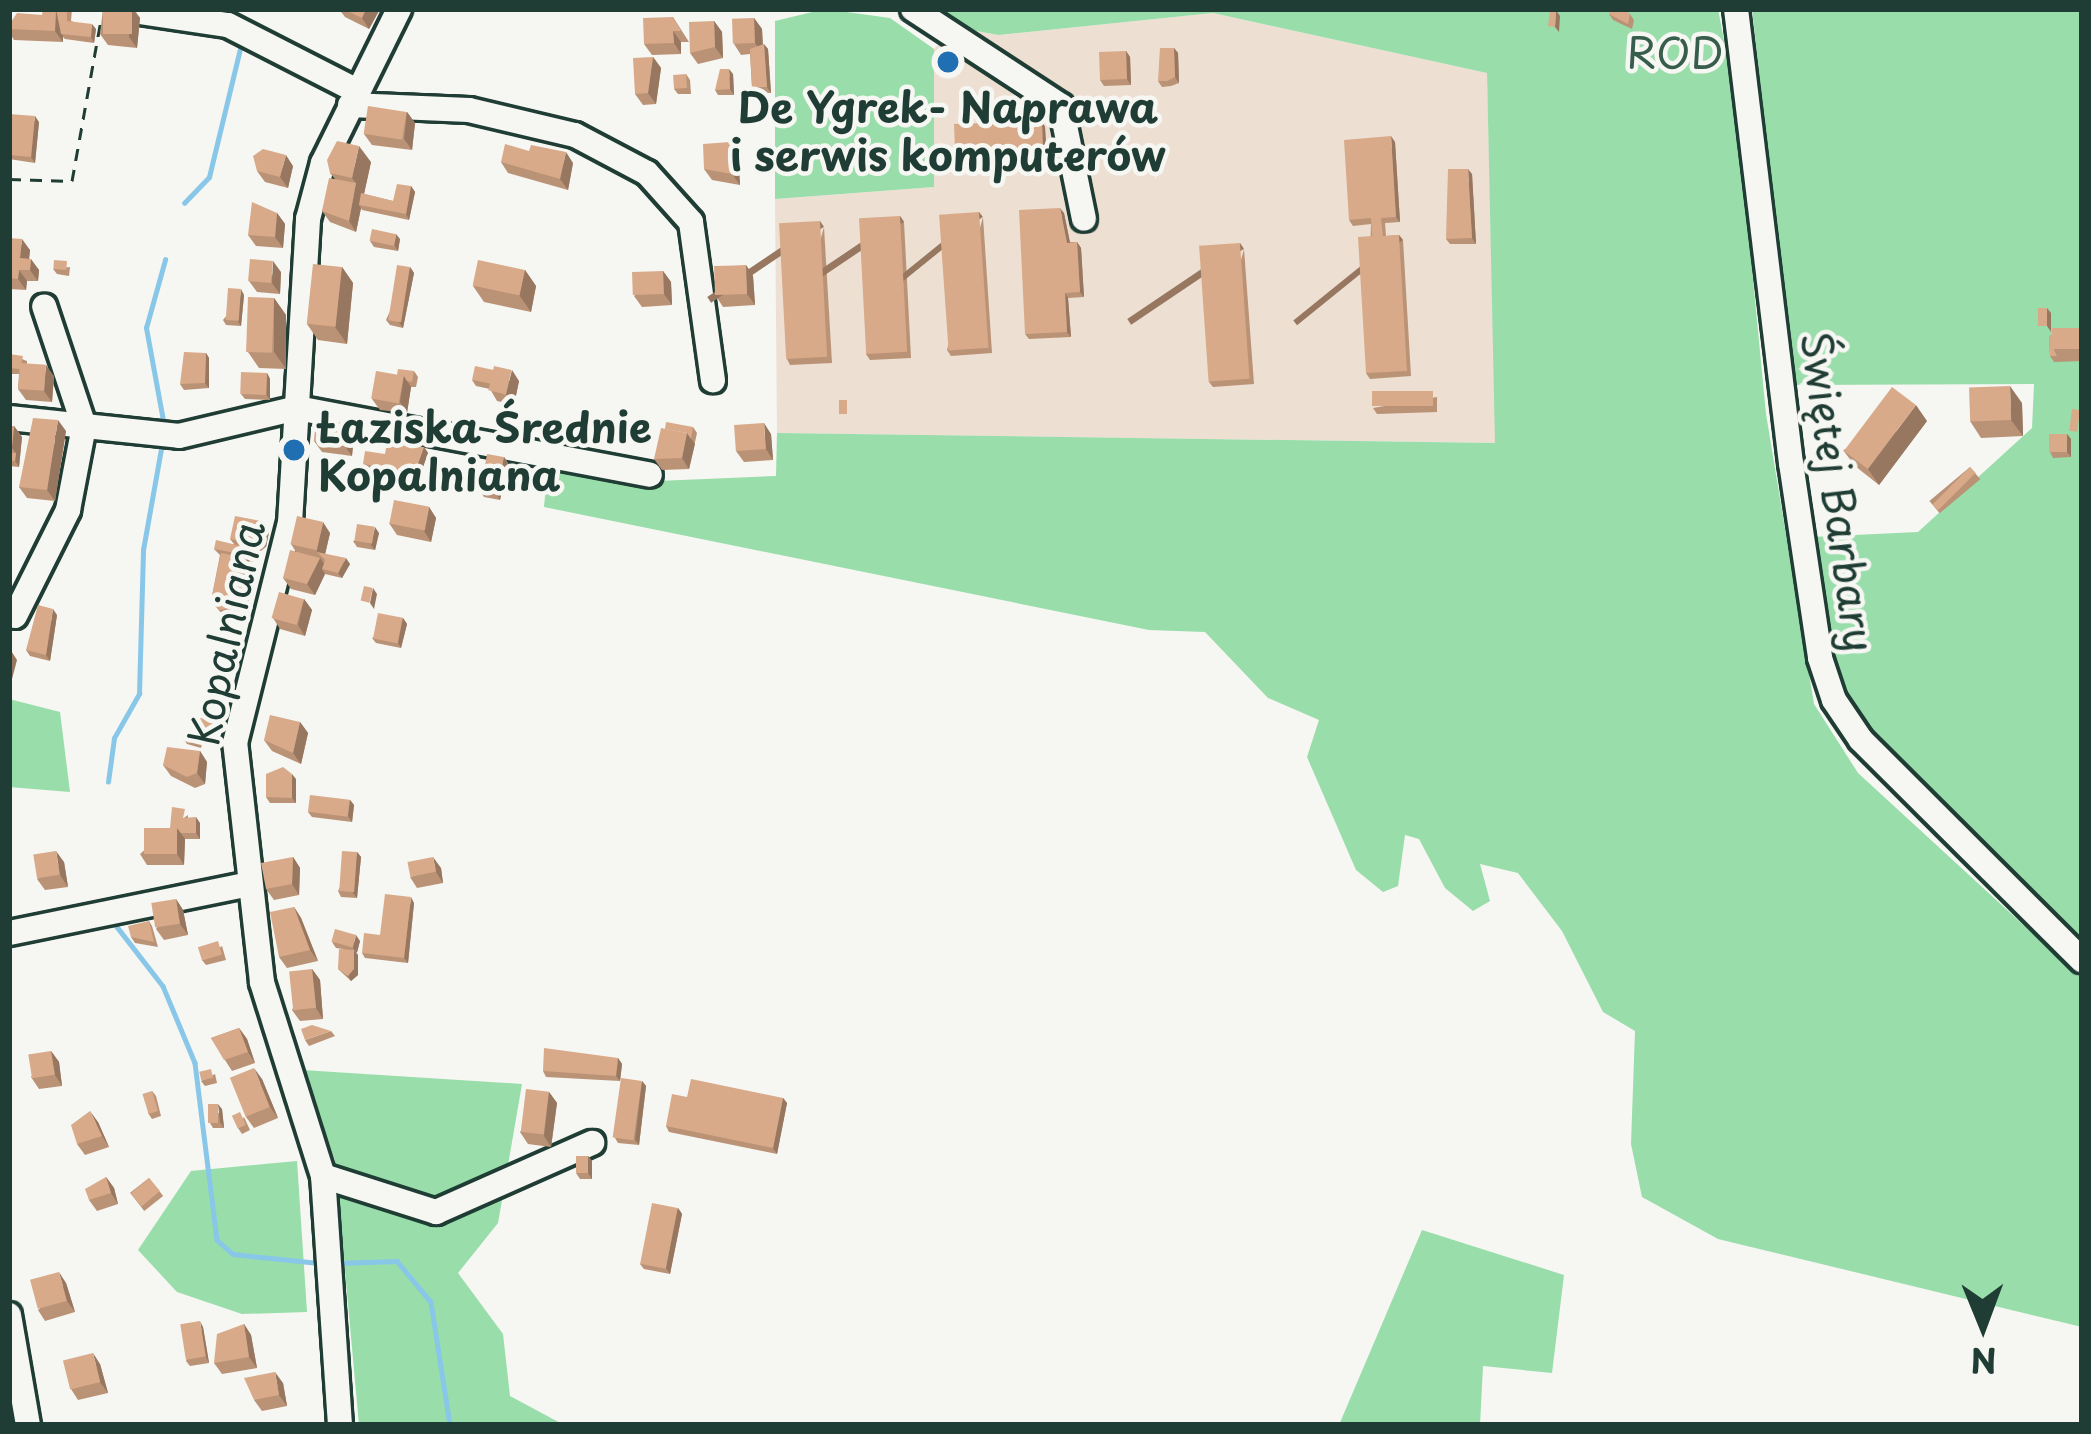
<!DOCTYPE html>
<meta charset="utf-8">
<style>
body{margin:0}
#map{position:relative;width:2091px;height:1434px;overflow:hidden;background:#f6f6f2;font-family:"Playpen Sans",sans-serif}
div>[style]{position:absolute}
.built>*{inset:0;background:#eddfd2}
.green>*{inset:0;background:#98ddaa}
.stream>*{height:4.5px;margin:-2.25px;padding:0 2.25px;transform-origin:2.25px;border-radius:2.25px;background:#89c7e9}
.path>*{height:3px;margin-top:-1.5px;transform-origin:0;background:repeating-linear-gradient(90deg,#1f3d34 0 12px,transparent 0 21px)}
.roads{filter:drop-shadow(3px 0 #1f3d34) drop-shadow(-3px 0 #1f3d34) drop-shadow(0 3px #1f3d34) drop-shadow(0 -3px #1f3d34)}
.minor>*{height:24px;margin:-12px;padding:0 12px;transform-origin:12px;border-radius:12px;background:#f6f6f2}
.wall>*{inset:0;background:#ba9276;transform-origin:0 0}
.shaded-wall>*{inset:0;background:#977760;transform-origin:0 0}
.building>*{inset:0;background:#d8aa89;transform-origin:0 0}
.dots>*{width:33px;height:33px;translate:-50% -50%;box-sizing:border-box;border:6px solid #f6f6f2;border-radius:50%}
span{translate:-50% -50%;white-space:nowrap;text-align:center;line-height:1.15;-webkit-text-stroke:9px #f6f6f2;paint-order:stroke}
.park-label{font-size:42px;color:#375d4c}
.poi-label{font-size:42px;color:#1f3d34;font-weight:700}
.left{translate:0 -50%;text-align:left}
.street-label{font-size:42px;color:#1f3d34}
.frame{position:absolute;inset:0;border:12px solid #1f3d34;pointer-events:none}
.north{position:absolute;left:1923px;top:1266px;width:120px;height:120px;-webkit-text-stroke:9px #f6f6f2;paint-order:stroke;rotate:179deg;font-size:33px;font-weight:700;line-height:48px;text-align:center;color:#1f3d34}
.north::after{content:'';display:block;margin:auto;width:42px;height:54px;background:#1f3d34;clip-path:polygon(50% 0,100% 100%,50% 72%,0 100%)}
</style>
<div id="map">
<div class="built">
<div style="clip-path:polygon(1213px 13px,1487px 73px,1496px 443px,777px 433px,775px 199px,934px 187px,934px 49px,954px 27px,1000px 35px)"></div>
</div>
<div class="green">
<div style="clip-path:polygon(825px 9px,890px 18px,934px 49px,934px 187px,775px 199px,775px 21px)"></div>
<div style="clip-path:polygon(943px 9px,1718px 9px,1736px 103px,1766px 414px,1814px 704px,1858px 773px,2082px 979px,2082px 1327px,1718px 1239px,1642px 1197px,1631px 1144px,1635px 1031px,1603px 1012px,1562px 931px,1518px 873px,1480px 864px,1490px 901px,1473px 911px,1445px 888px,1419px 839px,1405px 835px,1398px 886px,1383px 892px,1356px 870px,1307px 757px,1319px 720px,1268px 698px,1205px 632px,1149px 630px,544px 507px,548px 463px,634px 482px,776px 476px,777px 433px,1495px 443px,1487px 73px,1213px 13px,999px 35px,954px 27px)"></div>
<div style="clip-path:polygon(1752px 9px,2082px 9px,2082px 943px,2038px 910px,1884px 750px,1837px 688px,1812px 537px,1918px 532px,2032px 428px,2034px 384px,1794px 385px)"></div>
<div style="clip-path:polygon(9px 699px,60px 712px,70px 792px,9px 787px)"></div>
<div style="clip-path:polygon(302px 1070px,522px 1084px,498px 1223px,458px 1273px,503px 1334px,510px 1396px,564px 1425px,359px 1425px,335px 1160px)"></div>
<div style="clip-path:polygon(297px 1161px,307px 1312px,242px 1314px,177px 1292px,138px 1250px,191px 1171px)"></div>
<div style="clip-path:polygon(1422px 1230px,1564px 1275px,1552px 1373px,1483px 1366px,1480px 1425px,1339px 1425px)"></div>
</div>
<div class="stream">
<div style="left:184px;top:203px;width:36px;rotate:-46deg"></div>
<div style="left:209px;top:177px;width:136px;rotate:-76.4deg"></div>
<div style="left:164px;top:426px;width:100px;rotate:-100.4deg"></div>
<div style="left:146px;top:328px;width:71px;rotate:-74.4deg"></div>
<div style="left:108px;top:782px;width:44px;rotate:-82.2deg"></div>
<div style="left:114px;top:738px;width:51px;rotate:-60.4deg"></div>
<div style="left:139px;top:694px;width:144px;rotate:-88.4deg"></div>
<div style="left:143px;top:550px;width:109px;rotate:-79.9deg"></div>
<div style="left:111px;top:919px;width:85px;rotate:52.2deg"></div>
<div style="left:163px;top:986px;width:83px;rotate:67.4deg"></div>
<div style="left:195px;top:1063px;width:178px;rotate:82.9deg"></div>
<div style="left:217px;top:1240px;width:21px;rotate:41deg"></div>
<div style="left:233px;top:1254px;width:86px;rotate:6deg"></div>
<div style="left:337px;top:1263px;width:60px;rotate:-1.9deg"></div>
<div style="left:397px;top:1261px;width:53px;rotate:50.3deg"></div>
<div style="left:431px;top:1302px;width:124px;rotate:81.2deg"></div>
</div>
<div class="path">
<div style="left:9px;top:179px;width:63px;rotate:1.8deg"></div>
<div style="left:72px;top:181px;width:164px;rotate:-79.8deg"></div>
</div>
<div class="roads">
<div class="minor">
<div style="left:119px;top:9px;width:110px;rotate:8.4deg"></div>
<div style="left:228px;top:25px;width:145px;rotate:27.1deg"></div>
<div style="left:913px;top:9px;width:177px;rotate:33.2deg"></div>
<div style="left:1061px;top:106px;width:115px;rotate:78.5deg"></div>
<div style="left:1736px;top:9px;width:457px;rotate:83.1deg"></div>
<div style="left:1791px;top:463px;width:197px;rotate:81.5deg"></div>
<div style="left:1820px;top:658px;width:44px;rotate:71.6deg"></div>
<div style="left:1834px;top:700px;width:48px;rotate:56deg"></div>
<div style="left:1861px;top:740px;width:312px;rotate:44.9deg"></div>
<div style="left:350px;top:105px;width:119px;rotate:2.4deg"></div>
<div style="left:469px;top:110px;width:109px;rotate:13.3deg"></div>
<div style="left:575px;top:135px;width:81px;rotate:27.8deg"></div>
<div style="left:647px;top:173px;width:66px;rotate:48.1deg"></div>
<div style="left:691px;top:222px;width:160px;rotate:82.1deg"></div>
<div style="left:9px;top:418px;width:171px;rotate:6deg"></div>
<div style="left:179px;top:436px;width:121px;rotate:-13.3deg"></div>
<div style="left:297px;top:408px;width:359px;rotate:10.7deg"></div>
<div style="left:15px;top:616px;width:119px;rotate:-63.4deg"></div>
<div style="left:68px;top:510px;width:86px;rotate:-79.2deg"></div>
<div style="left:84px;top:426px;width:126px;rotate:-108.4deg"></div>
<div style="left:9px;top:933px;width:245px;rotate:-11.5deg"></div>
<div style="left:323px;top:1176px;width:119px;rotate:17.7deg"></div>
<div style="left:436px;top:1212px;width:171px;rotate:-23.9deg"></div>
<div style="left:9px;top:1315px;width:112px;rotate:80.2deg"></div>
<div style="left:340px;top:1425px;width:250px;rotate:-93.9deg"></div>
<div style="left:323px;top:1176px;width:203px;rotate:-107.5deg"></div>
<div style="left:262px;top:982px;width:241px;rotate:-96.4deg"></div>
<div style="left:235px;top:743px;width:227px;rotate:-76deg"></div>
<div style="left:290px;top:523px;width:305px;rotate:-86.6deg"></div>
<div style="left:308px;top:219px;width:58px;rotate:-75deg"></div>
<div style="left:323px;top:163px;width:172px;rotate:-63.7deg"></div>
</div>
</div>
<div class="wall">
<div style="clip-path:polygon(72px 9px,71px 21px,96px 29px,94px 43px,65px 39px,63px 37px,63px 42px,14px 40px,9px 32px,9px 25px,42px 15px)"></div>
<div style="clip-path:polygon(103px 9px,134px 9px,140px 18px,137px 48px,108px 45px,100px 34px)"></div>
<div style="clip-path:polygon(339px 9px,380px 9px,369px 29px,345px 17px)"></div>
<div style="clip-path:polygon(1609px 14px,1630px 14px,1634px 20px,1632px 29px,1613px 20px)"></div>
<div style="clip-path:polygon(673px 17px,689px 42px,681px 42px,681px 54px,652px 55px,644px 44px)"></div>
<div style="clip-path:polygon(754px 18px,762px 29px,763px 44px,768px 49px,771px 93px,756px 93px,752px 87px,750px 54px,741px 55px,734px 44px)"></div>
<div style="clip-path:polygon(714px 21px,722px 32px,723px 58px,698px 64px,690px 53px)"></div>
<div style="clip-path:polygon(1174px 48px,1178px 53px,1179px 83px,1171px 86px,1162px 87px,1158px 81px)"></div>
<div style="clip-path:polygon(1126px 51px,1130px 57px,1131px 85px,1104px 86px,1100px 80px)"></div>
<div style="clip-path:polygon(653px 57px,661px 68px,656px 104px,643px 105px,635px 94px)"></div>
<div style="clip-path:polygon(686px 74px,690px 80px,691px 94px,678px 94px,674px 89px)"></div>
<div style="clip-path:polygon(733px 74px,734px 95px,718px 95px,715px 90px)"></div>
<div style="clip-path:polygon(407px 112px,415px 123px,412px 150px,372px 145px,364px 134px)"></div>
<div style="clip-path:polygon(9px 114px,39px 122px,35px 163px,9px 159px)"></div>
<div style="clip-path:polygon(1042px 121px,1045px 127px,1047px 162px,960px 167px,956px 162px)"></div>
<div style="clip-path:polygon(730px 142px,738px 153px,740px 185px,712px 180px,704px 169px)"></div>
<div style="clip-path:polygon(1395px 142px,1400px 222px,1385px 223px,1386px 236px,1399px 235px,1403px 240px,1411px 376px,1370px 379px,1366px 373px,1371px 224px,1353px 226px,1349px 220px)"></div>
<div style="clip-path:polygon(371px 162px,364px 194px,393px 201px,411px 186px,415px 192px,409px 220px,362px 210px,361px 208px,356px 232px,330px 222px,322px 211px,335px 179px,330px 173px)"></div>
<div style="clip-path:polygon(501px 162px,573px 163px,568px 190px,508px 173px)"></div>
<div style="clip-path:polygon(293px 166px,288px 188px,265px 182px,257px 171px)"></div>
<div style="clip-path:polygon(1472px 174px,1476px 244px,1450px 244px,1446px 239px)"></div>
<div style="clip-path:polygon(277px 213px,285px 224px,283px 248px,256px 246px,248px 235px)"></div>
<div style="clip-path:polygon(1064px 213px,1070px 242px,1077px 242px,1081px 248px,1084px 297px,1068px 298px,1071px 337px,1029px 339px,1025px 334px)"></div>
<div style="clip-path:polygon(900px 216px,904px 222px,911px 358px,870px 360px,866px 354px)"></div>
<div style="clip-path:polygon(983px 217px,992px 353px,951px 356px,947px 350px)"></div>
<div style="clip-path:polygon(824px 227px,832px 363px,790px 365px,787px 359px)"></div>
<div style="clip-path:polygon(9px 238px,30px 250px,29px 258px,39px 270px,38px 281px,27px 281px,26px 290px,9px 289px)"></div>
<div style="clip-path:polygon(400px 239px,398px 251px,374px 247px,370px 241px)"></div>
<div style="clip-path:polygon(1244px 249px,1254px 384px,1213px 387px,1209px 382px)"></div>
<div style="clip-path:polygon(746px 265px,753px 276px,755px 305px,723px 307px,716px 296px)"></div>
<div style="clip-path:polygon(70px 267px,69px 276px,57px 274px,53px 269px)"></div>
<div style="clip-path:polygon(342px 267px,353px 283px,347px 344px,318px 340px,307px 324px)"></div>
<div style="clip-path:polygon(410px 267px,414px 273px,403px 328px,390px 325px,386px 320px)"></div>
<div style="clip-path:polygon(525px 270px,536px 286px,531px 312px,484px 302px,473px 286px)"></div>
<div style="clip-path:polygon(663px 271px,671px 282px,672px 305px,642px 307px,634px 296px)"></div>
<div style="clip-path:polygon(281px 272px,280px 294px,257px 292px,249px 281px)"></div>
<div style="clip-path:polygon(244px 295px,241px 326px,226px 325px,223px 320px)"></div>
<div style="clip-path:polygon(274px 298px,286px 315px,286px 369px,259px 368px,248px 352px)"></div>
<div style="clip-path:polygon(2082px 328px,2082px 361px,2054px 362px,2050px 356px,2049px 336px)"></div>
<div style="clip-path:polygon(206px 353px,209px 358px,209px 388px,184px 390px,180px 384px)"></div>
<div style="clip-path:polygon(9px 354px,27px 361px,27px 364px,54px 376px,52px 402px,26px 400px,18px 389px,19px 374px,9px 374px)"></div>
<div style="clip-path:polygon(414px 371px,418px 377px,416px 387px,411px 387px,407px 413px,380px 410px,372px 399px,397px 375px)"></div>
<div style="clip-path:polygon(267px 373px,270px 379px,270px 400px,245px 399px,241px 394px)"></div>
<div style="clip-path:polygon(472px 380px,519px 381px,514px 405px,497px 401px,490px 389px,476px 386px)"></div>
<div style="clip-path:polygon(1437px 397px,1437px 412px,1377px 414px,1373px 408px)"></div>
<div style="clip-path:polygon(2022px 403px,2023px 436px,1981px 438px,1970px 421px)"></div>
<div style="clip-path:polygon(1927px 421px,1879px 485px,1855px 466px,1843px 450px)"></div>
<div style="clip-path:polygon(347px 423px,354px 434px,352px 456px,322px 452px,314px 441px)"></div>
<div style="clip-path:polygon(9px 426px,14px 426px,22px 437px,19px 467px,9px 466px)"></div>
<div style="clip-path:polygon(693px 427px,697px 433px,689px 469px,662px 470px,654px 459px)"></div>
<div style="clip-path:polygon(66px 431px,55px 501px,27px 498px,19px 487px)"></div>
<div style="clip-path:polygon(771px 434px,773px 460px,744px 462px,736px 451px)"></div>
<div style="clip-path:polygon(2067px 434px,2071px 439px,2071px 457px,2053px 458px,2050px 452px)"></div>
<div style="clip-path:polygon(424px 447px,428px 453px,419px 478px,367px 470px,363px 464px)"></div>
<div style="clip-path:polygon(504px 457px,508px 463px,500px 500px,484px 497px,480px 491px)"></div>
<div style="left:1970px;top:467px;width:16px;height:53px;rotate:50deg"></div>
<div style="clip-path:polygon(429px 507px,436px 518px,431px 542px,397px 535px,389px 523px)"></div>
<div style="clip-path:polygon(261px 521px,269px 532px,266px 547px,257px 554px,256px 562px,249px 561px,255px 569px,245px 618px,228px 621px,211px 601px,220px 555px,214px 549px,234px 544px,230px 539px)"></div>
<div style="clip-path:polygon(330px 533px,325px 554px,350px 564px,342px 578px,325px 574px,315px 595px,291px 589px,283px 578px,296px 552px,291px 544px)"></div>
<div style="clip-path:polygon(379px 533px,375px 550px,357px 547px,353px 541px)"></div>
<div style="clip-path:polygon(304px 599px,312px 610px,305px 636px,280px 629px,273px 618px)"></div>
<div style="clip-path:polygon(57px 615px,50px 661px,30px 656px,26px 650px)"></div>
<div style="clip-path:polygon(403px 618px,407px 624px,401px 648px,376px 643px,372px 638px)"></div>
<div style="clip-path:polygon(300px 722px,308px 733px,301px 764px,272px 751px,264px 740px)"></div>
<div style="clip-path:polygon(218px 726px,216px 740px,202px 739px,198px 733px)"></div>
<div style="clip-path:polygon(183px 738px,203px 740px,201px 748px,187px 744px)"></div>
<div style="clip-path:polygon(200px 751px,207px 762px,205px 784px,195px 788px,171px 776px,163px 765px)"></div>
<div style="clip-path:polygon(296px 779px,296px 803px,270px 803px,266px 797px)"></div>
<div style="clip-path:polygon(350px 800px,354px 805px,352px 822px,312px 817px,308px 812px)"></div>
<div style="clip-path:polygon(188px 815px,188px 818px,200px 823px,200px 839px,185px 839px,184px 865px,147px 865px,140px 854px,170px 828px)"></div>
<div style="clip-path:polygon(357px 852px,361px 857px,357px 898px,341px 897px,338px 891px)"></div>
<div style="clip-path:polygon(293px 857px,300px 868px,299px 895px,274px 900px,266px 889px)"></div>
<div style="clip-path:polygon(64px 862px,68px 887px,45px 890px,37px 879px)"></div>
<div style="clip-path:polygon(441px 868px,443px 883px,417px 888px,410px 877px)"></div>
<div style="clip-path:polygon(176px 899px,183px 910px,188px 935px,164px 940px,156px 929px)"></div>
<div style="clip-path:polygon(414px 903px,408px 963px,365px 958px,362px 953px)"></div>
<div style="clip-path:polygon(294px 907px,301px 918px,318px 961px,287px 968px,279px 957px)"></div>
<div style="clip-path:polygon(149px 921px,152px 926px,158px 947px,135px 943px,131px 937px)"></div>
<div style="clip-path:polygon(360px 941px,356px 953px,358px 955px,358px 975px,351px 981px,338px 969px,343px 949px,336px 948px,332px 942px)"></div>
<div style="clip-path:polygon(222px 946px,226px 960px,206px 965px,202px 960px)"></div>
<div style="clip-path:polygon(312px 969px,320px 980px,323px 1019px,300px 1021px,292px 1010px)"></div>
<div style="clip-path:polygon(239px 1028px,247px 1039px,255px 1063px,232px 1071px,211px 1038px)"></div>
<div style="clip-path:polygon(331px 1031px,335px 1036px,309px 1046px,305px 1040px)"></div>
<div style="clip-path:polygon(51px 1051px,59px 1062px,62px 1086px,39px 1089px,31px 1077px)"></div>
<div style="clip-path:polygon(618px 1058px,622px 1064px,620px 1081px,546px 1077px,543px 1071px)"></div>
<div style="clip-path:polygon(215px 1074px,217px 1083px,205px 1086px,201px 1081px)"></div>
<div style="clip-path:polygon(262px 1079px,278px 1118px,254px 1128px,246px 1117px)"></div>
<div style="clip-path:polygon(642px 1081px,646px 1086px,639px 1145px,618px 1143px,615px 1138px)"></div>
<div style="clip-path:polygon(152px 1091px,156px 1096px,161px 1116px,152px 1119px,148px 1113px)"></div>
<div style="clip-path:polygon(549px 1092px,557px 1103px,551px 1147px,528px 1144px,520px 1132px)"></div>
<div style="clip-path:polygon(687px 1097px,783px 1098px,787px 1103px,777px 1154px,669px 1132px,666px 1126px)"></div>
<div style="clip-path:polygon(222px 1109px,224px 1128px,213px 1128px,210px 1123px)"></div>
<div style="clip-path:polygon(244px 1117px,250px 1130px,242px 1134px,238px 1128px)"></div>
<div style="clip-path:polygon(98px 1122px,109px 1147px,85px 1155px,77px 1144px)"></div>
<div style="clip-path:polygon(588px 1156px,592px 1161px,592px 1179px,580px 1179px,576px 1173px)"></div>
<div style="clip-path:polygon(106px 1177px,114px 1188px,118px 1204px,97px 1211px,89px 1200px)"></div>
<div style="left:149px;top:1178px;width:23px;height:24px;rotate:52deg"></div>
<div style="clip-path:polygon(678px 1208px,682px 1214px,670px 1274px,644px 1269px,640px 1264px)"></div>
<div style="clip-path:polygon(66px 1283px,75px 1312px,45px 1321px,38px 1310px)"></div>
<div style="clip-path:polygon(244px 1324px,251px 1335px,257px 1368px,222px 1374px,214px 1363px)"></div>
<div style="clip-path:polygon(203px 1327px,209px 1363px,190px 1366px,186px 1361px)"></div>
<div style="clip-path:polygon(100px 1364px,108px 1393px,78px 1400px,71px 1389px)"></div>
<div style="clip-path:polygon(283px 1383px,287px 1406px,262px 1411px,254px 1400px)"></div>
</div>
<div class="shaded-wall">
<div style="clip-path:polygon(56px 9px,63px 37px,63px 42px,55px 31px)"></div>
<div style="clip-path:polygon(132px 9px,140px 18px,137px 48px,129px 37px)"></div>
<div style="clip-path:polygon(366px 9px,380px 9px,369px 29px,362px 18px)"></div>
<div style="clip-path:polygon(1556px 10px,1560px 16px,1559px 32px,1555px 27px)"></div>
<div style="clip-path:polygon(754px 18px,762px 29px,763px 54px,755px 43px)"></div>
<div style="clip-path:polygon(714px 21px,722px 32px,723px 58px,715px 47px)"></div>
<div style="clip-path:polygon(92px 24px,96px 29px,94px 43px,91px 37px)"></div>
<div style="clip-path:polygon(673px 31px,681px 42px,681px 54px,674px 43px)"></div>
<div style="clip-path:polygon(764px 44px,768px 49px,771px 93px,767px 87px)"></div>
<div style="clip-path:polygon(1174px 48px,1178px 53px,1179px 83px,1175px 77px)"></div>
<div style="clip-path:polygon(1126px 51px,1130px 57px,1131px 85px,1127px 79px)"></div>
<div style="clip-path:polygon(653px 57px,661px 68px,656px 104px,648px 93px)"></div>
<div style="clip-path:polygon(729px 69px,733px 74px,734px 95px,730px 89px)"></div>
<div style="clip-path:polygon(407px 112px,415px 123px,412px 150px,404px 139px)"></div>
<div style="clip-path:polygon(35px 116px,39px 122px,35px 163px,31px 157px)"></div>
<div style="clip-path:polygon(1042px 121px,1045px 127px,1047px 162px,1043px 157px)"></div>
<div style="clip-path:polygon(1391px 136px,1395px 142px,1400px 222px,1396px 217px)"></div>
<div style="clip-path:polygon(730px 142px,738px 153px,740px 185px,732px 174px)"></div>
<div style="clip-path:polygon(359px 146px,371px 162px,364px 194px,352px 178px)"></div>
<div style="clip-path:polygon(566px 152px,573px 163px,568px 190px,560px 179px)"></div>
<div style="clip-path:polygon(286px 155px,293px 166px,288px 188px,280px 177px)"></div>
<div style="clip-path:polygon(1468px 169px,1472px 174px,1476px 244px,1472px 238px)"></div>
<div style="clip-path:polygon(356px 183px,364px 194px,359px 205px,361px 208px,356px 232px,349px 221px)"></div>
<div style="clip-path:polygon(411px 186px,415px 192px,409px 220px,406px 214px)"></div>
<div style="clip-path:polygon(1060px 208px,1064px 213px,1071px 248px,1067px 243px)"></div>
<div style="left:979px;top:212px;width:6px;height:136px;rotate:51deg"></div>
<div style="clip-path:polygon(277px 213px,285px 224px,283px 248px,275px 237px)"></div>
<div style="left:900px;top:216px;width:7px;height:136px;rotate:56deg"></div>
<div style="left:820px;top:221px;width:7px;height:136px;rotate:56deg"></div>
<div style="clip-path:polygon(396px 234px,400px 239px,398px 251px,394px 245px)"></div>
<div style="left:1399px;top:235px;width:6px;height:136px;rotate:51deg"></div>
<div style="clip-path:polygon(22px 239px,30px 250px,28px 269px,20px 258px)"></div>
<div style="clip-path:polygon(1077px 242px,1081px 248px,1084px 297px,1080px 292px)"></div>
<div style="left:1240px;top:243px;width:7px;height:136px;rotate:56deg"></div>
<div style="clip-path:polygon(31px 259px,39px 270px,38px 281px,30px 270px)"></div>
<div style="clip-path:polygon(273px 261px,281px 272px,280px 294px,272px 283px)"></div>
<div style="clip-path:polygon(746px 265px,753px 276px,755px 305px,747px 294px)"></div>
<div style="clip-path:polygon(342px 267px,353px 283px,347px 344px,335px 327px)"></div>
<div style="clip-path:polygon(410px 267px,414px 273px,403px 328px,399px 322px)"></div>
<div style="clip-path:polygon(19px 270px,27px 281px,26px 290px,18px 279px)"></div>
<div style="clip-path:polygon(525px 270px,536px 286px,531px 312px,519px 295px)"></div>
<div style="clip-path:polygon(663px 271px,671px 282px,672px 305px,664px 294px)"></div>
<div style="clip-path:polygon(241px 289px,244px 295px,241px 326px,237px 320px)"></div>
<div style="clip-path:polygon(1065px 293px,1068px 298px,1071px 337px,1067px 332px)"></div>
<div style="clip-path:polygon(274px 298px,286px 315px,286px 369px,274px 352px)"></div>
<div style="clip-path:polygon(2047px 308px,2051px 313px,2051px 332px,2047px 326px)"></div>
<div style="clip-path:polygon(206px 353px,209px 358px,209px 388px,205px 383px)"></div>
<div style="clip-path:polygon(46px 365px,54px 376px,52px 402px,44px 391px)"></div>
<div style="clip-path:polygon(512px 370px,519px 381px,514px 405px,506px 394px)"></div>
<div style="clip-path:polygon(267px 373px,270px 379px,270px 400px,266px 394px)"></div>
<div style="clip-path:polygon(404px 376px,411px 387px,407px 413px,400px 402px)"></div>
<div style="clip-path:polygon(2010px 386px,2022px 403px,2023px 436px,2011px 420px)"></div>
<div style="clip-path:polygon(1916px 405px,1927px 421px,1879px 485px,1868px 469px)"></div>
<div style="clip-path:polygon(58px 420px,66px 431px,55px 501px,47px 490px)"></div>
<div style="clip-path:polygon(347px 423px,354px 434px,352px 456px,344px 445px)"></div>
<div style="clip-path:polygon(764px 423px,771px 434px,773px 460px,766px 449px)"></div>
<div style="clip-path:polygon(14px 426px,22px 437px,19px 467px,15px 461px,16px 453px,12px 448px)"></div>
<div style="clip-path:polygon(687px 433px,695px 444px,689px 469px,682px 458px)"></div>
<div style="clip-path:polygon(2067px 434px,2071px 439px,2071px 457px,2067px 452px)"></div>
<div style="clip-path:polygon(424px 447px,428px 453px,419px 478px,415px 472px)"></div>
<div style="clip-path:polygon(504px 457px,508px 463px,500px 500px,496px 494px)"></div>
<div style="clip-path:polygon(429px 507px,436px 518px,431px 542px,424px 531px)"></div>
<div style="clip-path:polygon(261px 521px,269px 532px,266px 547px,258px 536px)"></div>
<div style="clip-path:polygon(323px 522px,330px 533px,324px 559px,316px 550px)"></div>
<div style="clip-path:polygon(375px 527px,379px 533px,375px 550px,371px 545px)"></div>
<div style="clip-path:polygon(247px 558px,255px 569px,245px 618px,237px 607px)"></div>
<div style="clip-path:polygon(320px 558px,328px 569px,322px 569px,325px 574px,315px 595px,307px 584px)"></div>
<div style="clip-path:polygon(346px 558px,350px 564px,342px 578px,338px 573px)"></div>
<div style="clip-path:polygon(373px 588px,377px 594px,374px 609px,370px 603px)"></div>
<div style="clip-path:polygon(304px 599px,312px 610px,305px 636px,298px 625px)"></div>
<div style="clip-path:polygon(53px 609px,57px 615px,50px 661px,46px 655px)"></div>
<div style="clip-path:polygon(403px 618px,407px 624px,401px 648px,398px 643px)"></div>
<div style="clip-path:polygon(10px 649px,17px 660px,12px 679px,9px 676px)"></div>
<div style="clip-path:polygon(214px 720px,218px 726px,216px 740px,212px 735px)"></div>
<div style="clip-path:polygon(300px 722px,308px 733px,301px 764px,293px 753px)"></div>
<div style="clip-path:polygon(200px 751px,207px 762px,205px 784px,197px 773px)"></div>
<div style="clip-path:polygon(292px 774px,296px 779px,296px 803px,292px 798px)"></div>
<div style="clip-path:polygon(350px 800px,354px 805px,352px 822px,348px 816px)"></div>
<div style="clip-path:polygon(196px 817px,200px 823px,200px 839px,196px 833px)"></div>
<div style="clip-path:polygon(177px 828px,185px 839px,184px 865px,177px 854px)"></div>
<div style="clip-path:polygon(56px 851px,64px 862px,68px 887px,60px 875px)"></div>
<div style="clip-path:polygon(357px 852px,361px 857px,357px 898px,353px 893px)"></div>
<div style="clip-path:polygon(293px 857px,300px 868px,299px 895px,292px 884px)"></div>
<div style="clip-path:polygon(433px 857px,441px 868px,443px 883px,436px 872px)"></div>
<div style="clip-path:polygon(411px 897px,414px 903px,408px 963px,404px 958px)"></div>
<div style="clip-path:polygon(176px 899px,183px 910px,188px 935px,180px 924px)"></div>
<div style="clip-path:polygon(294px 907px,301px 918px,318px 961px,310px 950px)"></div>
<div style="clip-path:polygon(356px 935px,360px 941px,357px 953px,353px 948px)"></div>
<div style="clip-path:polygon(354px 950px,358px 955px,358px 975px,351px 981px,348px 976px)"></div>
<div style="clip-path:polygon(312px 969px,320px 980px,323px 1019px,316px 1008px)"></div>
<div style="clip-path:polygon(239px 1028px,247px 1039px,255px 1063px,248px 1052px)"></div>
<div style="clip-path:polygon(51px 1051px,59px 1062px,62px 1086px,55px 1075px)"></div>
<div style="clip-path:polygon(618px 1058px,622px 1064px,620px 1081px,616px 1076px)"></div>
<div style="clip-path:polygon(254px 1068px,262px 1079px,278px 1118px,270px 1107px)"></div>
<div style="clip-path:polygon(642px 1081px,646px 1086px,639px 1145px,635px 1140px)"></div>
<div style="clip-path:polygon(549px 1092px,557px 1103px,551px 1147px,544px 1136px)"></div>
<div style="clip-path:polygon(783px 1098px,787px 1103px,777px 1154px,773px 1148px)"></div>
<div style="clip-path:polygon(218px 1104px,222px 1109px,224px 1128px,220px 1122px)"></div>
<div style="clip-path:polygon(90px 1111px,98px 1122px,109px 1147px,102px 1136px)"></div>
<div style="clip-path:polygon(588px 1156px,592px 1161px,592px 1179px,588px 1173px)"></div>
<div style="clip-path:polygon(106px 1177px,114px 1188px,118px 1204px,111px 1193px)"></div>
<div style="clip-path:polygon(678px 1208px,682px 1214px,670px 1274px,666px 1268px)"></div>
<div style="clip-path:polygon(59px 1272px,66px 1283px,75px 1312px,67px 1301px)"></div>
<div style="clip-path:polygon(200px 1321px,203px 1327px,209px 1363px,206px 1357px)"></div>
<div style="clip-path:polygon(244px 1324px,251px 1335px,257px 1368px,249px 1357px)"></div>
<div style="clip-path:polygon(93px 1353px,100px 1364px,108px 1393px,100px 1382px)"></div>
<div style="clip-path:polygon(275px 1372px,283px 1383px,287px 1406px,279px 1395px)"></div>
</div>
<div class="building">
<div style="clip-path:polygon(43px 9px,56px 9px,55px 31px,9px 29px,9px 25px,17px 13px,42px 15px)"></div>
<div style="clip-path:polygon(56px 9px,67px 9px,67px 21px,92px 24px,91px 37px,61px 34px)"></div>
<div style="left:103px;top:9px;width:29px;height:25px"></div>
<div style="clip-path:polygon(343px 9px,366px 9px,362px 18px)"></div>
<div style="clip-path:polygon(1610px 9px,1623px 9px,1630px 14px,1628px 24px,1609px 14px)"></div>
<div style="clip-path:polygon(1550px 10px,1556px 10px,1555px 27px,1548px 26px)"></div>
<div style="clip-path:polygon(673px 17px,681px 31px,673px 31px,674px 43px,644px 44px,643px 18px)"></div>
<div style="left:754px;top:18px;width:25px;height:22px;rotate:88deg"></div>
<div style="clip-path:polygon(714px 21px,715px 47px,690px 53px,689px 22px)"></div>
<div style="clip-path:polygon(764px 44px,767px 87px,752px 87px,750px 49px)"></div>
<div style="clip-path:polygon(1160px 48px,1174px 48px,1175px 77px,1167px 81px,1158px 81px)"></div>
<div style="left:1126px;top:51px;width:28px;height:27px;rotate:88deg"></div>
<div style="clip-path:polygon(653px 57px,648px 93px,635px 94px,633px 58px)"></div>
<div style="clip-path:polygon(720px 69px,729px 69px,730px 89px,715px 90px)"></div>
<div style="left:686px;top:74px;width:14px;height:13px;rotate:86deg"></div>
<div style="left:368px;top:106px;width:39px;height:28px;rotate:9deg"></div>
<div style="clip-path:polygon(9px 114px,35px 116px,31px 157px,9px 155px)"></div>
<div style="left:1042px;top:121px;width:36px;height:88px;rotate:88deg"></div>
<div style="clip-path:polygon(1391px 136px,1396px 217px,1381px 218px,1383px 236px,1399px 235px,1407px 371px,1366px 373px,1358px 237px,1372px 236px,1371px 218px,1349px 220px,1344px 140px)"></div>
<div style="clip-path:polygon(337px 141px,359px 146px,352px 178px,330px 173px,327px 160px)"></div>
<div style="clip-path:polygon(730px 142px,732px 174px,704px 169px,703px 144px)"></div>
<div style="clip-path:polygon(505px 144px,529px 151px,531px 145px,566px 152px,560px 179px,501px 162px)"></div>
<div style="clip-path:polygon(263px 149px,286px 155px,280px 177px,257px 171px,253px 156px)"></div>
<div style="clip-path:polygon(1448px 169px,1468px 169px,1472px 238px,1446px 239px)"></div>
<div style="clip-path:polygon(329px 178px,356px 183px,349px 221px,322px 211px)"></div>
<div style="clip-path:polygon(397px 184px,411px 186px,406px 214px,359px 205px,361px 193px,393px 201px)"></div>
<div style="clip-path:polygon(252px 202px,277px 213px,275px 237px,248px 235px)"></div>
<div style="clip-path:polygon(1060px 208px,1067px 243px,1077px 242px,1080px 292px,1065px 293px,1067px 332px,1025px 334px,1019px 210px)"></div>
<div style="left:979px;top:212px;width:136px;height:40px;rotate:86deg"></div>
<div style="left:900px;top:216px;width:136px;height:41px;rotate:87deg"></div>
<div style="left:820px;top:221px;width:136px;height:41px;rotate:87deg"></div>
<div style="left:372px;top:229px;width:25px;height:12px;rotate:12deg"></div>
<div style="clip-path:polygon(9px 238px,22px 239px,20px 258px,31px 259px,30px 270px,19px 270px,18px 279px,9px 278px)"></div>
<div style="left:1240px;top:243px;width:136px;height:41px;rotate:86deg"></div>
<div style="left:250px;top:259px;width:23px;height:22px;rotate:5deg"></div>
<div style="left:54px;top:260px;width:13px;height:9px;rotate:4deg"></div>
<div style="left:478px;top:260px;width:48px;height:26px;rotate:12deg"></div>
<div style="left:313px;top:264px;width:29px;height:60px;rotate:6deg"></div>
<div style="left:397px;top:265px;width:13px;height:56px;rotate:9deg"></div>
<div style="left:746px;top:265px;width:29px;height:32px;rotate:88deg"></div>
<div style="left:663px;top:271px;width:23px;height:31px;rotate:88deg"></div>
<div style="left:228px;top:288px;width:13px;height:32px;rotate:4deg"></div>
<div style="left:248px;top:297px;width:26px;height:55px;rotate:2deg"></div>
<div style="left:2038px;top:308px;width:9px;height:18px"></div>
<div style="left:2082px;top:328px;width:21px;height:30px;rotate:90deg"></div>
<div style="clip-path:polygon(2053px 335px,2054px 350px,2057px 356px,2050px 356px,2049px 336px)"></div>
<div style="clip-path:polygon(184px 352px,206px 353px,205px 383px,180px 384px)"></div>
<div style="clip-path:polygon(9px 354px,23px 356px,20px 369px,9px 368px)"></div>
<div style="left:20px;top:363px;width:26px;height:26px;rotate:4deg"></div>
<div style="left:475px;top:366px;width:19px;height:14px;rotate:12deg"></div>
<div style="left:494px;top:366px;width:18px;height:25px;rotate:13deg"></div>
<div style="clip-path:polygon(398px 369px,414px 371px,412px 382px,407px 381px,404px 376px,397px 375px)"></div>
<div style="left:376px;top:371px;width:28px;height:28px;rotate:10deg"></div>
<div style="left:241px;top:372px;width:26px;height:22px;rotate:2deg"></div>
<div style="left:2010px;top:386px;width:34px;height:41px;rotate:88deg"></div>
<div style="left:1892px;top:387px;width:30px;height:80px;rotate:37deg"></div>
<div style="left:1433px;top:391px;width:15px;height:61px;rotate:90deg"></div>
<div style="left:839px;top:400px;width:8px;height:14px"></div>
<div style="left:2072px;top:409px;width:8px;height:22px;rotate:7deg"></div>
<div style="clip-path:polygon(33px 418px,58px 420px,47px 490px,19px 487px)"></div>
<div style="left:316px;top:420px;width:31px;height:21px;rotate:6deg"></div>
<div style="clip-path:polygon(666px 422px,693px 427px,691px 439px,687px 433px,665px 429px)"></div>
<div style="left:764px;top:423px;width:26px;height:30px;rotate:86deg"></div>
<div style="clip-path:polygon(9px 426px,14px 426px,12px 448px,9px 447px)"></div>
<div style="clip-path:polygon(661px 428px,687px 433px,682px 458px,654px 459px)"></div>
<div style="left:2049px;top:434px;width:18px;height:18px"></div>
<div style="clip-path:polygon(387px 442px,424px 447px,415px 472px,363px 464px,365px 451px,385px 454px)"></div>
<div style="clip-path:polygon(9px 453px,16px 453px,15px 461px,9px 460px)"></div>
<div style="left:487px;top:454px;width:17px;height:38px;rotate:10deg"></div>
<div style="left:1970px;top:467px;width:8px;height:53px;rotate:45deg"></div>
<div style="left:394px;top:500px;width:36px;height:24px;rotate:11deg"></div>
<div style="clip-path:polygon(235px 516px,261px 521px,258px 536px,250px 543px,230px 539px)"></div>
<div style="left:297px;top:516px;width:27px;height:29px;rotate:13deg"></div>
<div style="left:357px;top:524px;width:18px;height:17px;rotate:9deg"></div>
<div style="clip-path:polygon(216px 540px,253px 549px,252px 556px,214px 549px)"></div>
<div style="clip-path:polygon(290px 550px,320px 558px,307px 584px,283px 578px)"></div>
<div style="clip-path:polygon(317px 552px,346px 558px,338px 573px,322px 569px,325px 560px)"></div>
<div style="clip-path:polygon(221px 553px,247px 558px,237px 607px,220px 610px,211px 601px)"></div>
<div style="left:364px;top:586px;width:9px;height:15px;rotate:13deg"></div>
<div style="left:279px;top:592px;width:26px;height:27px;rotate:16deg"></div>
<div style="clip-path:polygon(38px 605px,53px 609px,46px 655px,26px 650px)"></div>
<div style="left:378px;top:613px;width:25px;height:26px;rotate:11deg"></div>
<div style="clip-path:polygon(270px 715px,300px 722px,293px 753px,264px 740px)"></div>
<div style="left:200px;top:718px;width:14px;height:15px;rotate:8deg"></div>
<div style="left:185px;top:731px;width:15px;height:7px;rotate:16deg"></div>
<div style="clip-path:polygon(167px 747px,200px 751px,197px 773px,187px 777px,163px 765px)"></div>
<div style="clip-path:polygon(283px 767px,292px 774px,292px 798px,266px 797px,266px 774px)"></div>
<div style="left:310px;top:795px;width:40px;height:17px;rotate:7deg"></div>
<div style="clip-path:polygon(172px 807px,185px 809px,183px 818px,196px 817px,196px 833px,181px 833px,177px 828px,170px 828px)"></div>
<div style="left:144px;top:828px;width:33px;height:26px"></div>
<div style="left:56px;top:851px;width:24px;height:23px;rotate:81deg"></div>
<div style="left:342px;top:851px;width:15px;height:40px;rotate:4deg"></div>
<div style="clip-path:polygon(293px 857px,292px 884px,266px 889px,261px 863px)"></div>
<div style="left:433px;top:857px;width:15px;height:26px;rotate:79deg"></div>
<div style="clip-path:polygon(385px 894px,411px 897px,404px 958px,362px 953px,364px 933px,380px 935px)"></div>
<div style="left:176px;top:899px;width:25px;height:25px;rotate:81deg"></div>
<div style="clip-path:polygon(294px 907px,310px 950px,279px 957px,270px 912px)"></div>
<div style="clip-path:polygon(149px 921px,154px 942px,131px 937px,128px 926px)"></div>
<div style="left:335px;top:929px;width:22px;height:13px;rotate:16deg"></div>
<div style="left:218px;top:941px;width:14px;height:21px;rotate:73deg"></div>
<div style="clip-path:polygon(339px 949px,354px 950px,354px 969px,348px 976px,338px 969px)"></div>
<div style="left:312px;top:969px;width:39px;height:23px;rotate:84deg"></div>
<div style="clip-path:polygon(312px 1025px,331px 1031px,305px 1040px,301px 1029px)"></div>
<div style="clip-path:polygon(239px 1028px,248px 1052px,224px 1060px,211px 1038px)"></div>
<div style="clip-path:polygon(544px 1048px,618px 1058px,616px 1076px,543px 1071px)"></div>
<div style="left:51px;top:1051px;width:24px;height:23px;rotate:81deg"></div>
<div style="left:254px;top:1068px;width:42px;height:26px;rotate:68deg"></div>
<div style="left:211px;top:1069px;width:9px;height:12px;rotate:77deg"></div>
<div style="left:621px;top:1078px;width:21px;height:60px;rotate:8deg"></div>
<div style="clip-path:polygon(691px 1079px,783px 1098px,773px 1148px,666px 1126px,672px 1094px,687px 1097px)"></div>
<div style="left:526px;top:1089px;width:23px;height:43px;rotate:7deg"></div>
<div style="left:152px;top:1091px;width:21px;height:10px;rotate:73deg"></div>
<div style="left:208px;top:1104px;width:10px;height:19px"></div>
<div style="clip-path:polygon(90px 1111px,102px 1136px,77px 1144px,71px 1125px)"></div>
<div style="left:240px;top:1112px;width:14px;height:9px;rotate:65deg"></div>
<div style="left:576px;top:1156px;width:12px;height:17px"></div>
<div style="clip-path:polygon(106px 1177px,111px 1193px,89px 1200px,85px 1189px)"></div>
<div style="left:149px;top:1178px;width:17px;height:24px;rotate:50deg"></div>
<div style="left:652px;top:1203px;width:26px;height:62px;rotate:11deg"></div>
<div style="left:59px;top:1272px;width:30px;height:30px;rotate:75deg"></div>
<div style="left:200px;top:1321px;width:36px;height:20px;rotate:81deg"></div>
<div style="clip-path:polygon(244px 1324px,249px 1357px,214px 1363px,217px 1334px)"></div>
<div style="left:93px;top:1353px;width:30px;height:31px;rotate:76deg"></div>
<div style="clip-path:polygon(275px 1372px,279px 1395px,254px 1400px,244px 1378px)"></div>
</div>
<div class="dots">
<div style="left:948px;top:62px;background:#1f6fb2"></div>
<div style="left:294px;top:450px;background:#1f6fb2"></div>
</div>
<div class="park-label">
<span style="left:1675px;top:52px">ROD</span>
</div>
<div class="poi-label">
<span style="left:948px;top:130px">De Ygrek- Naprawa<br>i serwis komputerów</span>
<span class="left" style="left:318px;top:450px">Łaziska Średnie<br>Kopalniana</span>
</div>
<div class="street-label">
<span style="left:1839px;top:492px;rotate:82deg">Świętej Barbary</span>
<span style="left:225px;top:633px;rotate:-78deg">Kopalniana</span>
</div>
<div class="frame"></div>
<div class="north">N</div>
</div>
